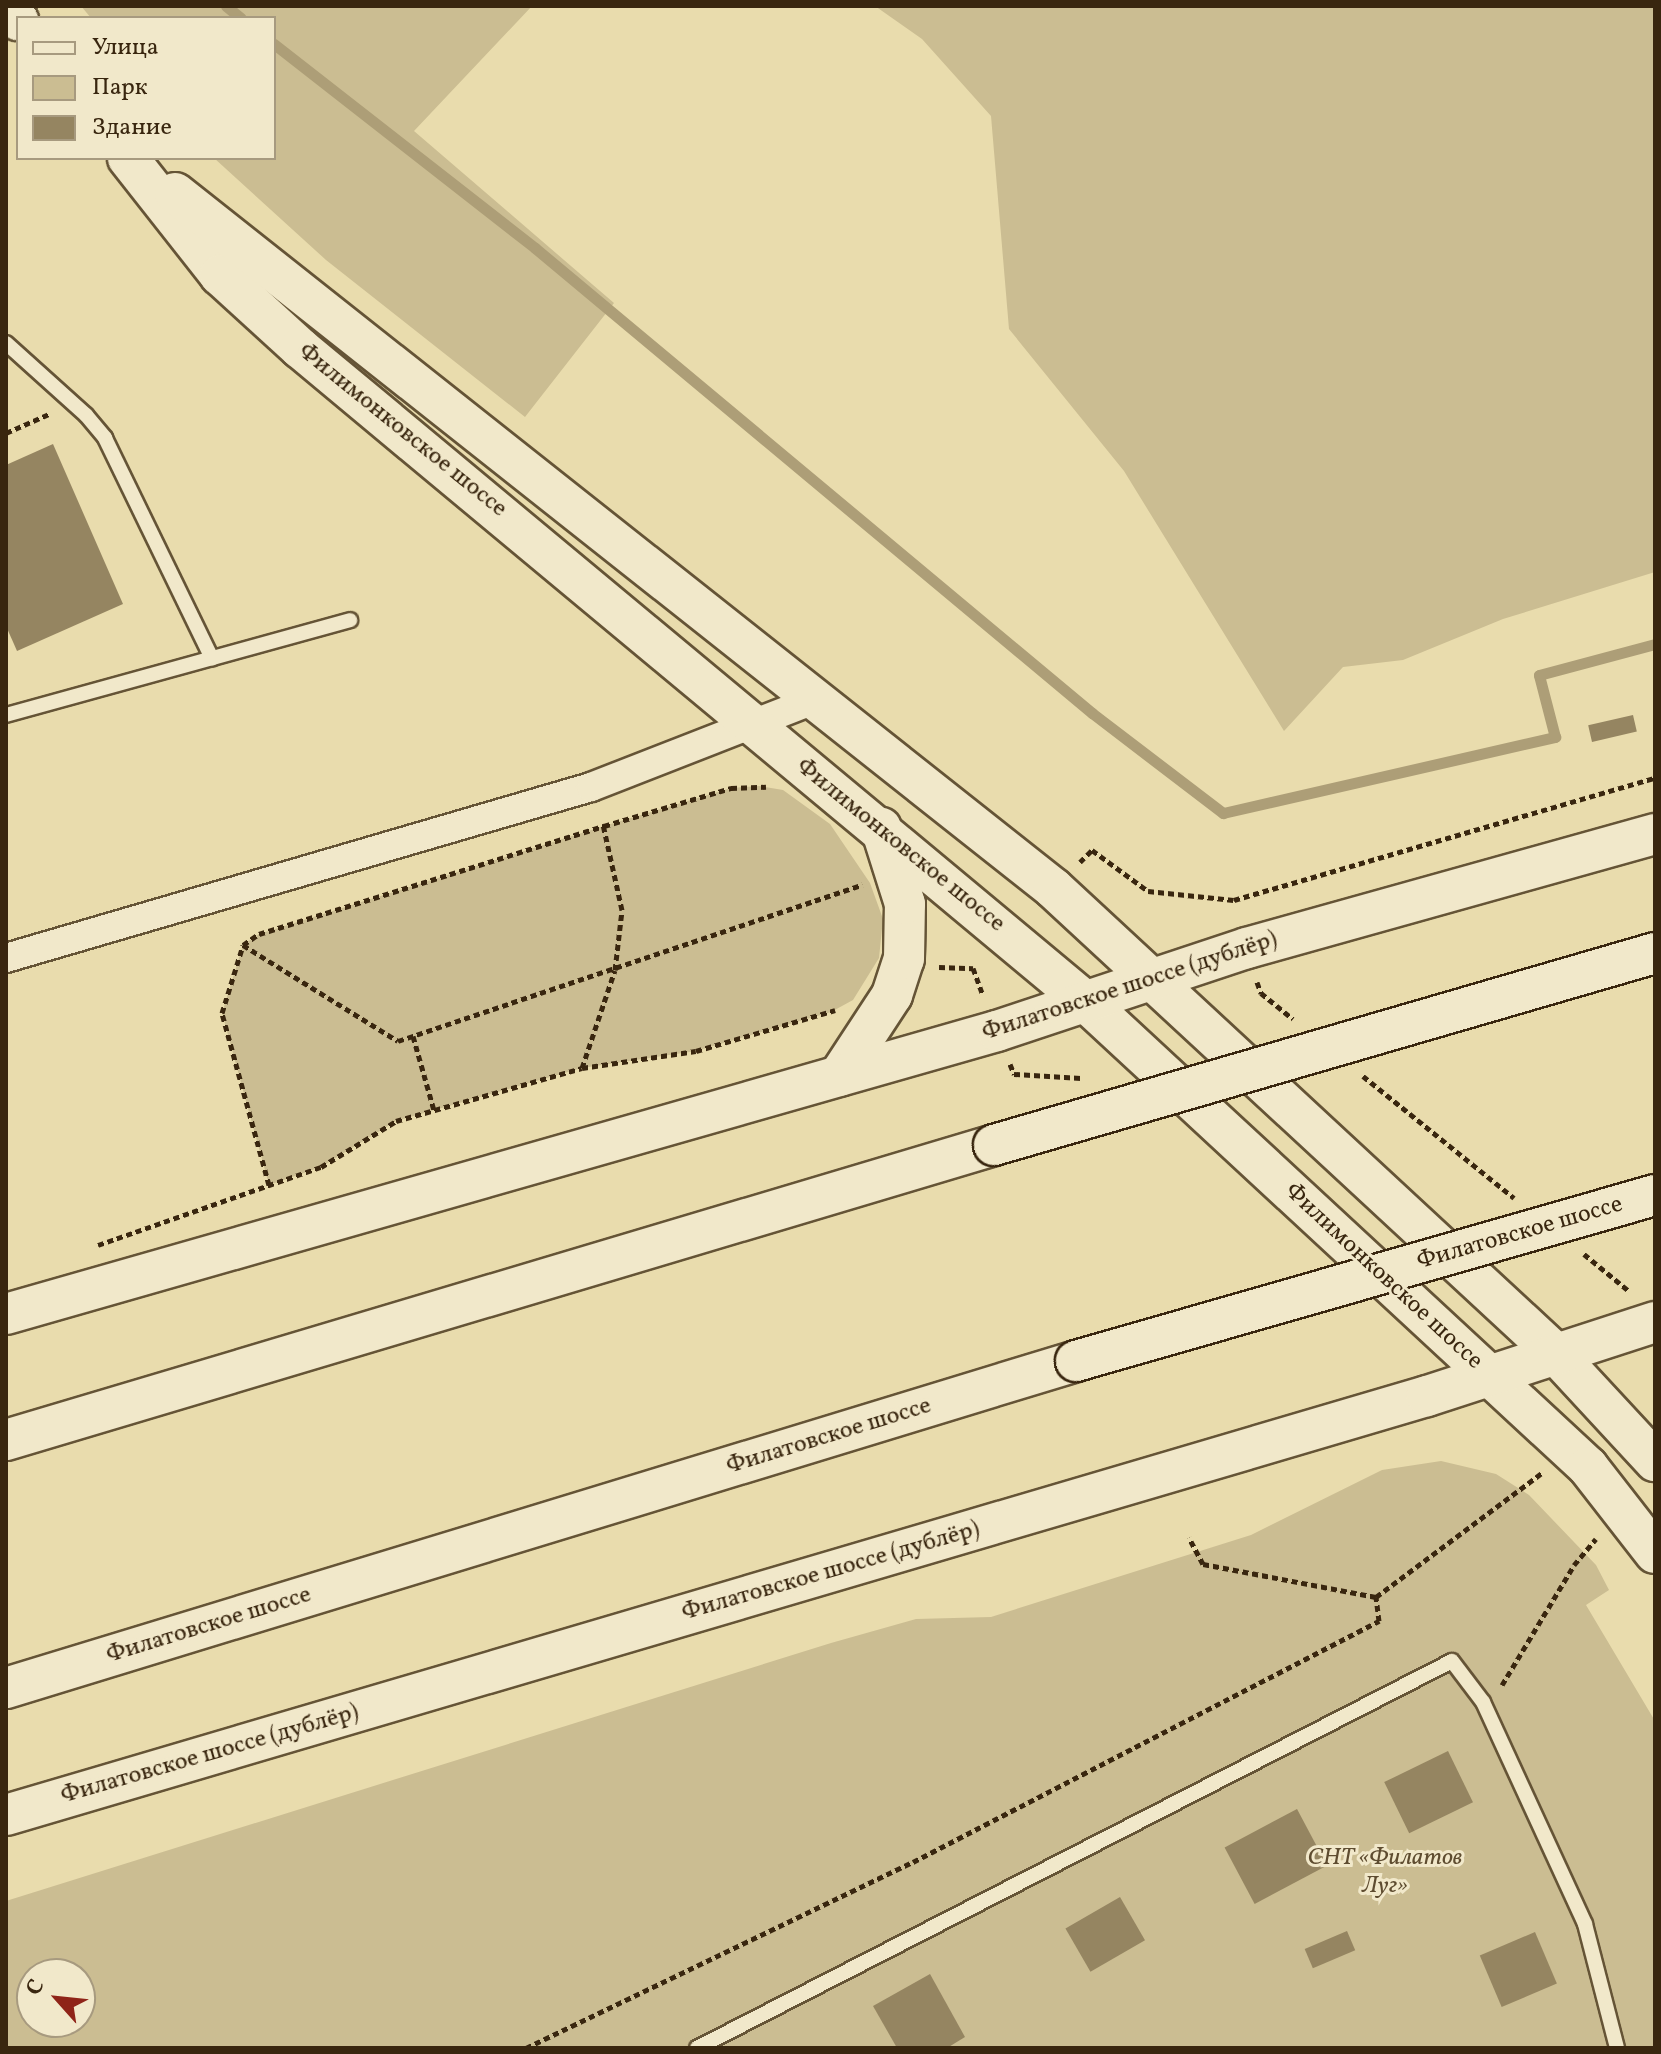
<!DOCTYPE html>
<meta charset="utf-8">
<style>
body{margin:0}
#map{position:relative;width:1661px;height:2054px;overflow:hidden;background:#e9dcad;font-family:Vollkorn,serif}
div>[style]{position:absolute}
.green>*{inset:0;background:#cbbd92}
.stream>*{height:11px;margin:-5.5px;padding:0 5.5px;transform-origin:5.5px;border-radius:5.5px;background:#ad9e77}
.building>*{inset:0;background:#958561;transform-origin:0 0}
.path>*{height:5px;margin-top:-2.5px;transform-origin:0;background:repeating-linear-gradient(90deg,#39260f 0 6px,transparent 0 10px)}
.roads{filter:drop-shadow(2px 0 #655436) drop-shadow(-2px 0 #655436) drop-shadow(0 2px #655436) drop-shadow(0 -2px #655436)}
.lane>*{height:14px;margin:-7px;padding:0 7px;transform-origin:7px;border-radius:7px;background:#f1e8ca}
.street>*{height:28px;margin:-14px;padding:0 14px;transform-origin:14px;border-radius:14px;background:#f1e8ca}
.secondary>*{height:40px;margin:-20px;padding:0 20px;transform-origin:20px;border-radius:20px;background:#f1e8ca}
.bridges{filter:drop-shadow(2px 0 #39260f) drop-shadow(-2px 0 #39260f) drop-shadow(0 2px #39260f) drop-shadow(0 -2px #39260f)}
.secondary-bridge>*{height:40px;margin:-20px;padding:0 20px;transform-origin:20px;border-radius:20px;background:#f1e8ca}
span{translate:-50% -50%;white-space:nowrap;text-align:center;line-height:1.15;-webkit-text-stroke:6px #f1e8ca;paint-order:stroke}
.street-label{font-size:24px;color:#39260f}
.park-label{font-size:24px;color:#5e4c30;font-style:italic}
.frame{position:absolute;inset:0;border:8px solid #39260f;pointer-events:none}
.legend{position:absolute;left:16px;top:16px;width:260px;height:144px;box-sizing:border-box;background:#f1e8ca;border:2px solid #a79a7f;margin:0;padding:10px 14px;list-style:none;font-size:24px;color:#39260f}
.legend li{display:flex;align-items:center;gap:16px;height:40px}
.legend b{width:40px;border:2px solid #a79a7f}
.north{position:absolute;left:16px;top:1958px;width:80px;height:80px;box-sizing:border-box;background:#f1e8ca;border:2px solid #a79a7f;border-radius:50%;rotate:297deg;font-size:22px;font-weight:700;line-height:32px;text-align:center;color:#39260f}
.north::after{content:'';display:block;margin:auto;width:28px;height:36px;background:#8f2418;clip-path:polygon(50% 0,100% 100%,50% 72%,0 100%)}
</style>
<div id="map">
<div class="green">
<div style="clip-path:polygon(81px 6px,532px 6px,414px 131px,614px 303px,525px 417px,326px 260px,214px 158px,274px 158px,274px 18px,91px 18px)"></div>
<div style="clip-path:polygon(875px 6px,1655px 6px,1655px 572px,1503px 619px,1403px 660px,1343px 667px,1284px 731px,1124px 471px,1009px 329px,991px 116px,922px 39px)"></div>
<div style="clip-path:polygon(759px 786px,783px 790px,830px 824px,870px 883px,883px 919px,879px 958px,853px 1000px,831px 1012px,696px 1051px,582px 1068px,396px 1121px,321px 1167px,269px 1185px,222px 1013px,243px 945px,259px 934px,604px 826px,731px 788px)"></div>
<div style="clip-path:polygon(evenodd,1441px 1461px,1496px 1474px,1529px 1495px,1596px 1565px,1609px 1590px,1586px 1605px,1655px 1721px,1655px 2048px,6px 2048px,6px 1901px,831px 1643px,916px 1619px,991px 1617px,1251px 1535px,1382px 1470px,1441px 1461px,32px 1974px,80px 1974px,80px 2022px,32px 2022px,32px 1974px)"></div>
</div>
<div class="stream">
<div style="left:226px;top:6px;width:19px;rotate:39deg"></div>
<div style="left:274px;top:44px;width:331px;rotate:38deg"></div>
<div style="left:535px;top:248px;width:726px;rotate:39.86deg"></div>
<div style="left:1092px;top:713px;width:165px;rotate:37.4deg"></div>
<div style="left:1223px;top:813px;width:341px;rotate:-12.9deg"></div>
<div style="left:1555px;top:737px;width:64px;rotate:-104.5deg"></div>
<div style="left:1539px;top:675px;width:120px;rotate:-15deg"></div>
</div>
<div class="building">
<div style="clip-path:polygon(53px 444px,123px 604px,17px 651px,6px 626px,6px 465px)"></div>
<div style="left:1633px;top:715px;width:17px;height:46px;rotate:77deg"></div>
<div style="left:1448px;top:1751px;width:57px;height:71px;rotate:64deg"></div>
<div style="left:1297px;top:1809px;width:64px;height:82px;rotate:62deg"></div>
<div style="left:1120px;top:1897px;width:50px;height:63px;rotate:60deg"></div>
<div style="left:1347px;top:1931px;width:21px;height:46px;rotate:67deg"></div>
<div style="left:1535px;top:1932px;width:56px;height:60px;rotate:67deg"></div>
<div style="clip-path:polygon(930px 1974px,965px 2037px,947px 2048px,897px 2048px,873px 2006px)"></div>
</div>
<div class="path">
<div style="left:6px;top:433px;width:47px;rotate:-23.8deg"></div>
<div style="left:1080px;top:862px;width:17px;rotate:-45deg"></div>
<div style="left:1092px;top:850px;width:69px;rotate:36.2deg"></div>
<div style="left:1148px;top:891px;width:86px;rotate:6deg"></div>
<div style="left:1234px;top:900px;width:438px;rotate:-16.2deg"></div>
<div style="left:243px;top:945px;width:182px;rotate:31.8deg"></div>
<div style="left:398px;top:1041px;width:490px;rotate:-18.6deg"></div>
<div style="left:939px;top:967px;width:34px;rotate:2deg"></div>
<div style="left:973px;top:968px;width:29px;rotate:70deg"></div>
<div style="left:1257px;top:982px;width:12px;rotate:70deg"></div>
<div style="left:1261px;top:993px;width:41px;rotate:39.1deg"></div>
<div style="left:413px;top:1036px;width:77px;rotate:74.2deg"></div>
<div style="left:1010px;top:1064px;width:11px;rotate:68deg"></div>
<div style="left:1014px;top:1074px;width:67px;rotate:3.4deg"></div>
<div style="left:582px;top:1068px;width:103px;rotate:-71.4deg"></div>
<div style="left:615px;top:970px;width:60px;rotate:-83.3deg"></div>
<div style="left:622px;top:910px;width:88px;rotate:-102.5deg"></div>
<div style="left:1363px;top:1076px;width:194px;rotate:38.9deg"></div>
<div style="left:269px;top:1185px;width:178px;rotate:-105.3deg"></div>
<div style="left:222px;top:1013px;width:71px;rotate:-72.8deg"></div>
<div style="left:243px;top:945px;width:19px;rotate:-35deg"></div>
<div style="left:259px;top:934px;width:362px;rotate:-17.4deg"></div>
<div style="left:604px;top:826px;width:133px;rotate:-16.7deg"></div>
<div style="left:731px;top:788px;width:35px;rotate:-2deg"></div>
<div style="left:98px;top:1245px;width:236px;rotate:-19.3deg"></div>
<div style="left:321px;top:1167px;width:88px;rotate:-31.5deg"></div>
<div style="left:396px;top:1121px;width:193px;rotate:-15.9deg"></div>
<div style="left:582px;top:1068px;width:115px;rotate:-8.5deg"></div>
<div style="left:696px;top:1051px;width:145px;rotate:-16.4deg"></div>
<div style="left:1584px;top:1254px;width:58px;rotate:39.4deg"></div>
<div style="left:1376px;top:1597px;width:207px;rotate:-36.8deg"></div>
<div style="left:1502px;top:1685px;width:140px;rotate:-59deg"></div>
<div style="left:1574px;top:1565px;width:34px;rotate:-50deg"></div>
<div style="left:526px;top:2048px;width:429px;rotate:-25.7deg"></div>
<div style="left:913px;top:1862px;width:525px;rotate:-27.35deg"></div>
<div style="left:1379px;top:1621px;width:24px;rotate:-97deg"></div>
<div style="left:1376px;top:1597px;width:176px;rotate:-169.2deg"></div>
<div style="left:1203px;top:1564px;width:30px;rotate:-118deg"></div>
</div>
<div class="roads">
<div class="lane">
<div style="left:6px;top:343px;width:108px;rotate:42deg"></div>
<div style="left:86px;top:415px;width:30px;rotate:50deg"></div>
<div style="left:105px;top:438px;width:245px;rotate:64.1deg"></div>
<div style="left:6px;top:715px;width:357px;rotate:-15.4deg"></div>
<div style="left:697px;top:2048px;width:848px;rotate:-27.14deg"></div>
<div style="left:1452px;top:1661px;width:51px;rotate:52.9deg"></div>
<div style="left:1483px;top:1702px;width:244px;rotate:65.3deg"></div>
<div style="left:1585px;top:1924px;width:128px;rotate:75.5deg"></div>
</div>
<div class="street">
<div style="left:6px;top:958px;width:609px;rotate:-16.29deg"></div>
<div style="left:591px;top:787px;width:237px;rotate:-21.3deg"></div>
</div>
<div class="secondary">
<div style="left:9px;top:6px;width:17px;rotate:57deg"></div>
<div style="left:128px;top:158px;width:149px;rotate:51.8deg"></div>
<div style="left:220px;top:275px;width:108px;rotate:42.4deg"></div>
<div style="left:300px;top:348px;width:1021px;rotate:39.76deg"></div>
<div style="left:1085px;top:1001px;width:686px;rotate:42.81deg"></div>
<div style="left:1588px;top:1467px;width:109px;rotate:52.1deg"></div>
<div style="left:175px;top:193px;width:1120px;rotate:38.36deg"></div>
<div style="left:1053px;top:888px;width:683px;rotate:42.8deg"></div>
<div style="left:1554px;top:1352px;width:149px;rotate:47.2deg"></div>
<div style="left:839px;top:1076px;width:97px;rotate:-56.8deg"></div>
<div style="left:892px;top:995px;width:38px;rotate:-72deg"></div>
<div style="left:904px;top:959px;width:55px;rotate:-89deg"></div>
<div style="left:905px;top:904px;width:80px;rotate:-107.5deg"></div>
<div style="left:6px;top:1314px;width:1031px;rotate:-15.94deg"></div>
<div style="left:997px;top:1031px;width:263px;rotate:-18.4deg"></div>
<div style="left:1247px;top:948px;width:424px;rotate:-15.6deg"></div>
<div style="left:6px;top:1440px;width:1031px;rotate:-16.62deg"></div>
<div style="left:6px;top:1688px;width:1119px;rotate:-16.99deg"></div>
<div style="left:6px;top:1815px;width:1481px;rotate:-16.43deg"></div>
<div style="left:1427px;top:1396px;width:240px;rotate:-18deg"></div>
</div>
</div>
<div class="bridges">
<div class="secondary-bridge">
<div style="left:994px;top:1145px;width:688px;rotate:-16.2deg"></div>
<div style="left:1076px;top:1361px;width:602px;rotate:-16deg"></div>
</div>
</div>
<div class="street-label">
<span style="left:402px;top:431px;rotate:39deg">Филимонковское шоссе</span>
<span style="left:900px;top:846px;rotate:39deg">Филимонковское шоссе</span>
<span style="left:1130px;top:987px;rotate:-18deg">Филатовское шоссе (дублёр)</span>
<span style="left:1520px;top:1234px;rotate:-16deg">Филатовское шоссе</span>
<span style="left:1383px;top:1277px;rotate:43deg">Филимонковское шоссе</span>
<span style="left:829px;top:1437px;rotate:-17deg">Филатовское шоссе</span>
<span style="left:831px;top:1572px;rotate:-16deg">Филатовское шоссе (дублёр)</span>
<span style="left:209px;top:1626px;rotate:-17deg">Филатовское шоссе</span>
<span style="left:210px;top:1755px;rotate:-16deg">Филатовское шоссе (дублёр)</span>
</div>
<div class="park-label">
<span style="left:1385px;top:1873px">СНТ «Филатов<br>Луг»</span>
</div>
<div class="frame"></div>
<ul class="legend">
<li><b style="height:10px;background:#f1e8ca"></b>Улица</li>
<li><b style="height:22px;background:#cbbd92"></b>Парк</li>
<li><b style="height:22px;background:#958561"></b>Здание</li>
</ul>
<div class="north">С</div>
</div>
